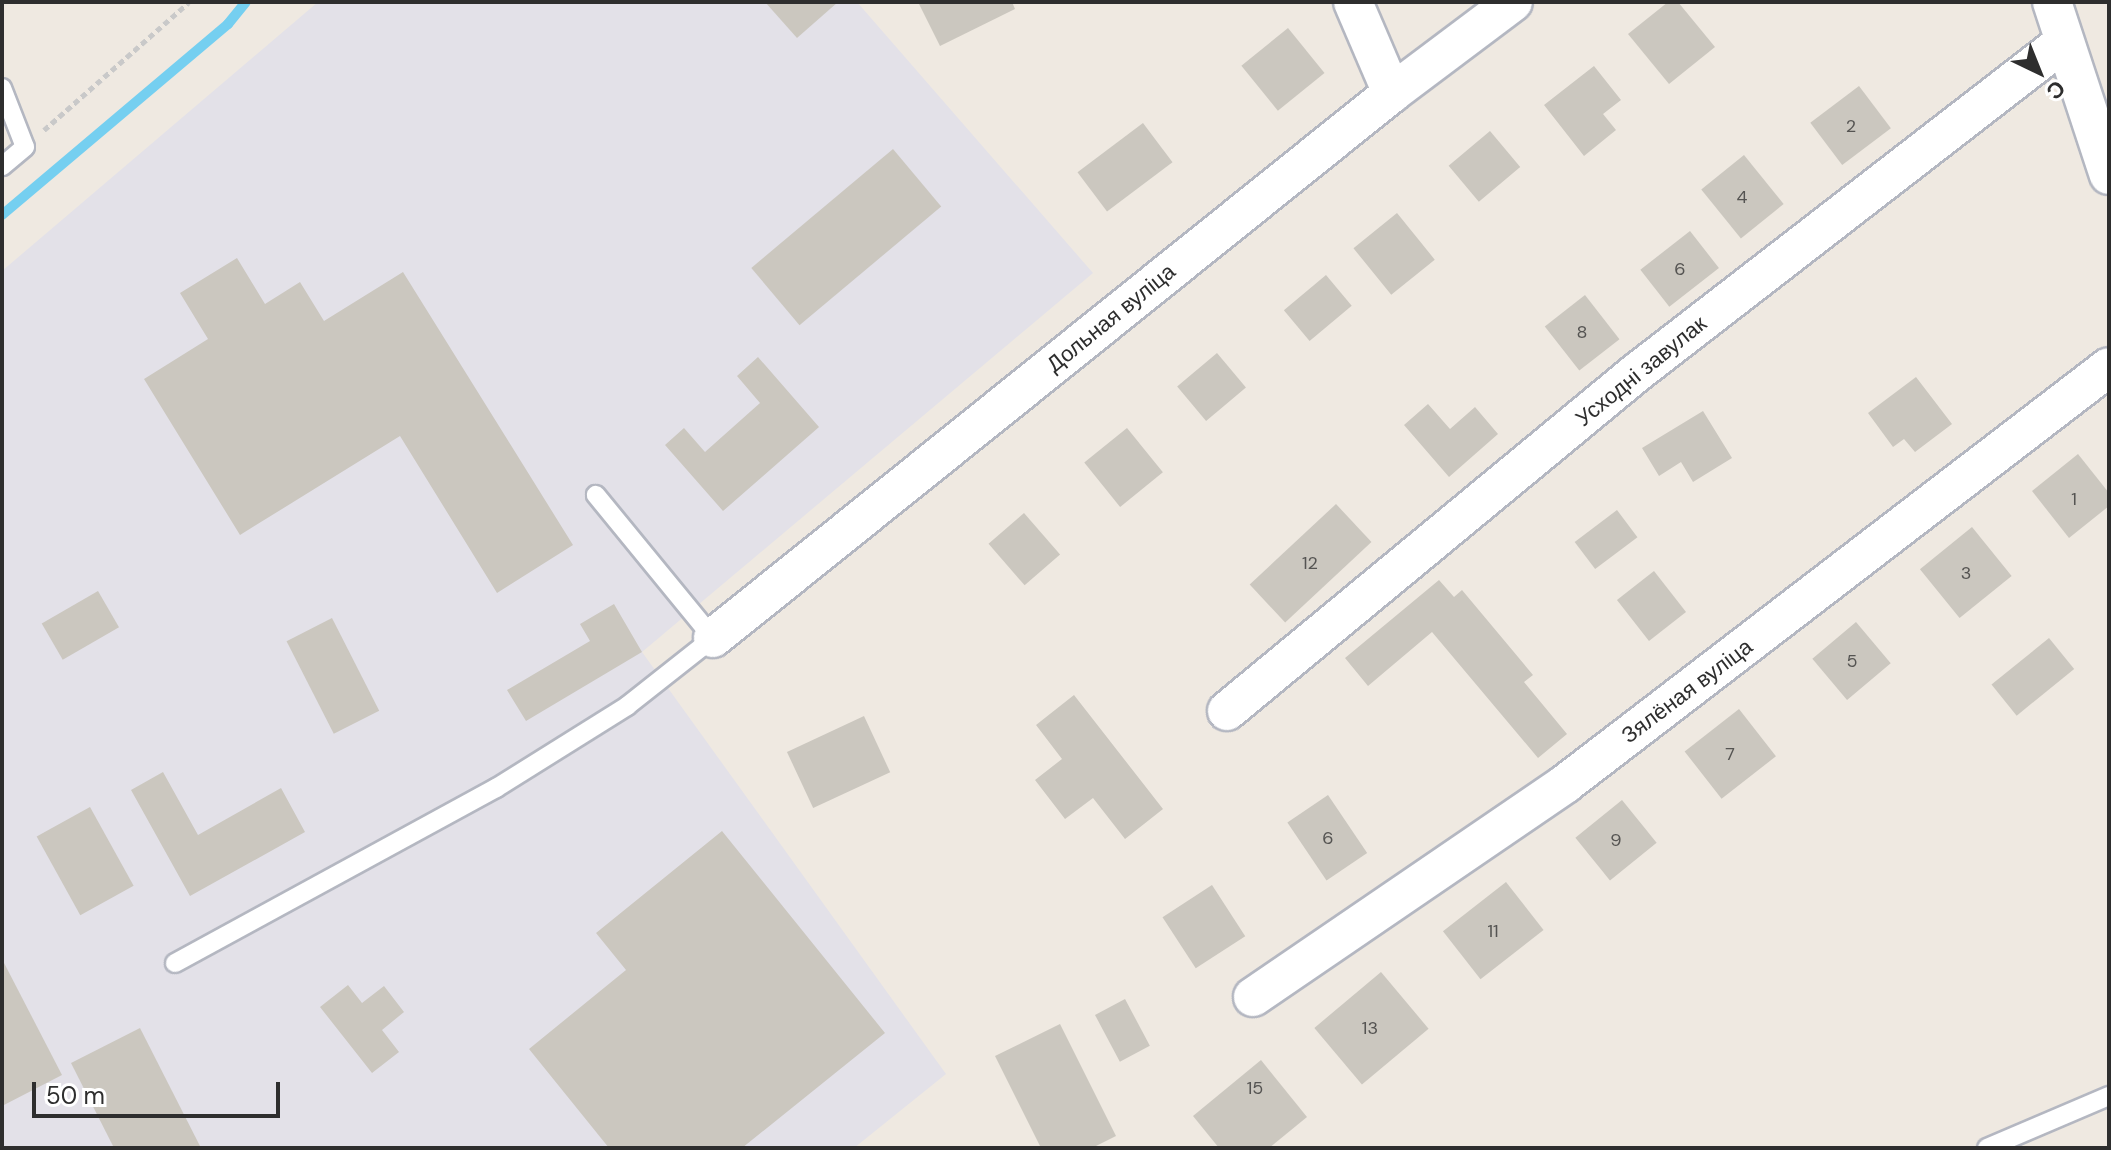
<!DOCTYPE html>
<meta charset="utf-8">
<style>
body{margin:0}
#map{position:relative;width:2111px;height:1150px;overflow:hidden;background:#efe9e1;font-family:"DM Sans",sans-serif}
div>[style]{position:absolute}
.industrial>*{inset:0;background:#e3e1e8}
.stream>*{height:10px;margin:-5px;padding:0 5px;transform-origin:5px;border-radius:5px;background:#75cff0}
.building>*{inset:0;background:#cbc7bf;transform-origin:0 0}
.path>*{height:5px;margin-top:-2.5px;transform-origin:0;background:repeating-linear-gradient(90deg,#c9c9c9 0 6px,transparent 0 10px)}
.roads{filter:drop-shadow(2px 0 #b4b7c1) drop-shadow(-2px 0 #b4b7c1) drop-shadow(0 2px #b4b7c1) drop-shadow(0 -2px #b4b7c1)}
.lane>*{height:18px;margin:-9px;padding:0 9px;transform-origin:9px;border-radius:9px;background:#fff}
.street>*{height:38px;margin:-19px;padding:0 19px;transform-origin:19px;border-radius:19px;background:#fff}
span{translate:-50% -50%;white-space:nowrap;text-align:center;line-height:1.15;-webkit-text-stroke:7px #fff;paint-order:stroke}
.number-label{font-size:18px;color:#555452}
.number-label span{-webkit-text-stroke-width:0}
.street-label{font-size:22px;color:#2e2e2e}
.frame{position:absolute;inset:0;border:4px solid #2e2e2e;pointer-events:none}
.north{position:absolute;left:1999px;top:32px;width:80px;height:80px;-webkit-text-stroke:6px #fff;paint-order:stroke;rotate:137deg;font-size:22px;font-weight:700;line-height:32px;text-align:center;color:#2e2e2e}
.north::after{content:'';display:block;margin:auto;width:28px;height:36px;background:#2e2e2e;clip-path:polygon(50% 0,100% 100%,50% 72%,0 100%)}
.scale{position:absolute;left:32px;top:1082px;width:248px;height:36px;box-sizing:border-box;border:4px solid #2e2e2e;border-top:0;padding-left:10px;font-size:24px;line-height:28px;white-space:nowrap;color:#2e2e2e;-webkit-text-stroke:6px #fff;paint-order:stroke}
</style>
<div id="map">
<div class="industrial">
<div style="clip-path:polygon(318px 2px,857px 2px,1093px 273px,642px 652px,946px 1074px,854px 1148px,2px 1148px,2px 271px)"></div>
</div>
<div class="stream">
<div style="left:2px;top:215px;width:296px;rotate:-40.2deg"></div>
<div style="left:228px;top:24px;width:28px;rotate:-51deg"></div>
</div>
<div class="building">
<div style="clip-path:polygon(765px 2px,838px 2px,797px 38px)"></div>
<div style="clip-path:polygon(918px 2px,1012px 2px,1015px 9px,940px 46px)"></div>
<div style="clip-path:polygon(1668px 2px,1678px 2px,1715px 47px,1669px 84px,1628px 34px)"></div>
<div style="left:1288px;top:28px;width:58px;height:60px;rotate:51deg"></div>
<div style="clip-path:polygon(1594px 66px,1621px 100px,1603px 114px,1616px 130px,1584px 156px,1544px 105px)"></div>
<div style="left:1859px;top:86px;width:53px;height:61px;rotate:53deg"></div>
<div style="left:1143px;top:123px;width:49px;height:82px;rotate:53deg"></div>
<div style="left:1490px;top:131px;width:47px;height:54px;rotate:50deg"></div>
<div style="left:893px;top:149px;width:75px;height:185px;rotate:50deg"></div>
<div style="left:1744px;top:155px;width:63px;height:55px;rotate:51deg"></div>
<div style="left:1397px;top:213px;width:60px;height:56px;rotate:51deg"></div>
<div style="left:1690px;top:231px;width:47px;height:63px;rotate:52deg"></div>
<div style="clip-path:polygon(237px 258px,265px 304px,300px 282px,324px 321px,403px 272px,573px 545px,497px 593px,400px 436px,240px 535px,144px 379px,208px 339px,180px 293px)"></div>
<div style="left:1326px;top:275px;width:40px;height:55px;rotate:50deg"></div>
<div style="left:1585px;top:295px;width:56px;height:51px;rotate:52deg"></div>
<div style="left:1217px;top:353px;width:45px;height:52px;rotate:50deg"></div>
<div style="clip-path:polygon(758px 357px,819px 427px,723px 511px,665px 445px,684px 428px,705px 452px,760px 403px,737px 376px)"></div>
<div style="clip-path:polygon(1916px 377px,1952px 424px,1915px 452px,1904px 439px,1893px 447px,1868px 413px)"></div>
<div style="clip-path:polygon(1428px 404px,1450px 429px,1475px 407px,1498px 434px,1449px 477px,1404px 425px)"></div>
<div style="clip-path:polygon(1703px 411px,1732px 458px,1693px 482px,1681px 462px,1659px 476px,1642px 448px)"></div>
<div style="left:1127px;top:428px;width:57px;height:55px;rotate:51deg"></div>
<div style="clip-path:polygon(2078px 454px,2109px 493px,2109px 506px,2069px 538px,2032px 491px)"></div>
<div style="left:1336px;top:504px;width:52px;height:118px;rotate:47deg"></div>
<div style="left:1617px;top:510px;width:34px;height:53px;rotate:53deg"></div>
<div style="left:1024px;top:513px;width:55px;height:47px;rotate:49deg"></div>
<div style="left:1972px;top:527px;width:63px;height:67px;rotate:51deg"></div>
<div style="left:1654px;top:571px;width:52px;height:47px;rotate:52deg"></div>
<div style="clip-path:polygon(1439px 580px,1454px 597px,1462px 590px,1533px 675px,1524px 682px,1567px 734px,1538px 758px,1432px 632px,1368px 686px,1345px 658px)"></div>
<div style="left:98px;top:591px;width:42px;height:65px;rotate:60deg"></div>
<div style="clip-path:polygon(614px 604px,642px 652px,526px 721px,507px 690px,590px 641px,580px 624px)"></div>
<div style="left:332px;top:618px;width:104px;height:51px;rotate:63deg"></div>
<div style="left:1856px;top:622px;width:54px;height:57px;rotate:50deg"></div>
<div style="left:2049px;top:638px;width:40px;height:74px;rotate:51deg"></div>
<div style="clip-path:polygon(1074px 695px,1163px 809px,1125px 839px,1093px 798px,1065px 819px,1035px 780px,1062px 759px,1036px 725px)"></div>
<div style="left:1739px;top:709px;width:60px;height:69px;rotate:52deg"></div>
<div style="left:864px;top:716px;width:62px;height:85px;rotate:65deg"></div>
<div style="clip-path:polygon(163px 772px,198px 835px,281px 788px,305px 832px,190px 896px,131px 790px)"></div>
<div style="left:1328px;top:795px;width:70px;height:49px;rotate:56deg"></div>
<div style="left:1622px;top:800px;width:55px;height:60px;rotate:51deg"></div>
<div style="left:90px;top:807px;width:90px;height:61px;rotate:61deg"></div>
<div style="clip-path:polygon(722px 831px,885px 1033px,742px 1148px,609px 1148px,529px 1049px,626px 970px,596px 933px)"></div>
<div style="left:1506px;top:882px;width:61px;height:80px;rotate:52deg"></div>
<div style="left:1212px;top:885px;width:61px;height:59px;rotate:57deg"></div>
<div style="clip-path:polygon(2px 959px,62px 1075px,2px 1106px)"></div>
<div style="left:1381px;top:972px;width:74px;height:87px;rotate:50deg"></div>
<div style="clip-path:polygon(348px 985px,362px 1003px,384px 986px,404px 1012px,382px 1030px,399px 1052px,372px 1073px,320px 1007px)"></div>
<div style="left:1125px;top:999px;width:53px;height:34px;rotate:62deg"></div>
<div style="clip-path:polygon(1060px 1024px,1116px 1136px,1092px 1148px,1041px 1148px,995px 1056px)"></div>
<div style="clip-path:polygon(140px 1028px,201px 1148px,114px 1148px,71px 1063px)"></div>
<div style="clip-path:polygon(1261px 1060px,1307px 1117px,1269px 1148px,1219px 1148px,1193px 1116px)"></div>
</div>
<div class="path">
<div style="left:44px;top:130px;width:193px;rotate:-41.4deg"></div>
</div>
<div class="roads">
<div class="lane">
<div style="left:2px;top:88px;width:63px;rotate:68.7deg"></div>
<div style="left:25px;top:147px;width:30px;rotate:140deg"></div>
<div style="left:175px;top:963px;width:366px;rotate:-28.6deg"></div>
<div style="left:496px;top:788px;width:155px;rotate:-32deg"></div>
<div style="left:627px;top:706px;width:110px;rotate:-38.3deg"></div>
<div style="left:713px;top:638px;width:185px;rotate:-129.3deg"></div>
<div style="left:1987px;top:1148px;width:133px;rotate:-23.1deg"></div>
</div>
<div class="street">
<div style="left:1353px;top:2px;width:99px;rotate:66.8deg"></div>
<div style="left:2052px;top:2px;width:182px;rotate:71.8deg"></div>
<div style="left:713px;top:638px;width:871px;rotate:-38.75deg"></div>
<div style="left:1392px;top:93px;width:151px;rotate:-36.9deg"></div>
<div style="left:1227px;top:711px;width:531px;rotate:-39.57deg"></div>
<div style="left:1636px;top:373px;width:541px;rotate:-37.72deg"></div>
<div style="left:1253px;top:997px;width:378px;rotate:-34.3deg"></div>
<div style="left:1565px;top:784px;width:685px;rotate:-37.47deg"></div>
</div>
</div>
<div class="number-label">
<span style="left:1851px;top:126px">2</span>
<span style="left:1742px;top:197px">4</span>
<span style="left:1680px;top:269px">6</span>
<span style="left:1582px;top:332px">8</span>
<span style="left:2074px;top:499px">1</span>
<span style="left:1310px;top:563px">12</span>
<span style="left:1966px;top:573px">3</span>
<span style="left:1852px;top:661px">5</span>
<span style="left:1730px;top:754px">7</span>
<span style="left:1328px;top:838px">6</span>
<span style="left:1616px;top:840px">9</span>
<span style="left:1493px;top:931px">11</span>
<span style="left:1370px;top:1028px">13</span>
<span style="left:1255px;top:1088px">15</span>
</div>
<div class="street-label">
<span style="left:1111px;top:318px;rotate:-39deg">Дольная вуліца</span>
<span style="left:1641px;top:371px;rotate:-39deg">Усходні завулак</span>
<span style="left:1687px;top:691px;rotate:-37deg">Зялёная вуліца</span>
</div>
<div class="frame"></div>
<div class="north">С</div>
<div class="scale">50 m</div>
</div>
